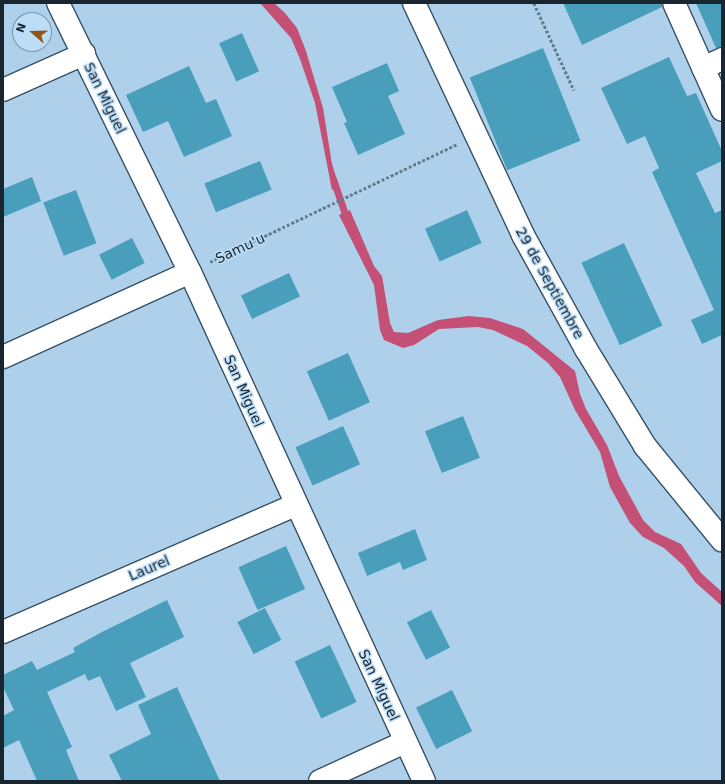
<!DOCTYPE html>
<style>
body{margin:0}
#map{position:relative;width:725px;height:784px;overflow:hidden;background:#afd0ea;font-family:"DejaVu Sans",sans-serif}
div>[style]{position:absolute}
.water>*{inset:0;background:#c55076}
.stream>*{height:7px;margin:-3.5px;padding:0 3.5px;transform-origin:3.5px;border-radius:3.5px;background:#c55076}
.building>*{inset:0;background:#499fbb;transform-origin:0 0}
.path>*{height:2.5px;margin-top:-1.25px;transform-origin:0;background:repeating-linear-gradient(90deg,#647b8c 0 3px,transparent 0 5px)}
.roads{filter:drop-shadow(1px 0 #355167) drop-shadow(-1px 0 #355167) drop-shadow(0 1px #355167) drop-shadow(0 -1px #355167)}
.minor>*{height:22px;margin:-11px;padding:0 11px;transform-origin:11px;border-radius:11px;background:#fff}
span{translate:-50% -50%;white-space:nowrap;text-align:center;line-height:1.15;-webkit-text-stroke:3px #bcddf7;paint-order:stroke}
.street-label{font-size:14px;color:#19262f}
.frame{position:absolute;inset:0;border:4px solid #19262f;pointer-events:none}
.north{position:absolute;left:12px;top:12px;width:40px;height:40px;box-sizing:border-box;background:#bcddf7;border:1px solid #7b94a7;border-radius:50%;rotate:290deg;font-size:11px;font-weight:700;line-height:16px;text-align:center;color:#19262f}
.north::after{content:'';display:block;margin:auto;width:14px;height:18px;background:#905514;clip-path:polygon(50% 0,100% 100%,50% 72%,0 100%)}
</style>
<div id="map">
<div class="water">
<div style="clip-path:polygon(260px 3px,274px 3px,285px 13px,297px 28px,306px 51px,323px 108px,332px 164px,339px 186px,332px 190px,315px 103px,300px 59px,291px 38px)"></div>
<div style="clip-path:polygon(350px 210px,374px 266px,382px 276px,390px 323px,394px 332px,408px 333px,438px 320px,469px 316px,490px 318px,523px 329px,575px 371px,580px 394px,586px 409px,607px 445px,619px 476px,643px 520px,655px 532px,681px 544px,701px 573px,722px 592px,722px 606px,695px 582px,684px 566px,664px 548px,643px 537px,630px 523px,610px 487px,600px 452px,575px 410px,560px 377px,548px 363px,527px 346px,493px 330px,478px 327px,439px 329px,414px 345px,403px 348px,384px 340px,380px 330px,374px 285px,339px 215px)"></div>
</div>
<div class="stream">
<div style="left:333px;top:179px;width:43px;rotate:71.1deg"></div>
</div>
<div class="building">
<div style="clip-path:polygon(563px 3px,662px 3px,662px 7px,582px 45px)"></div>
<div style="clip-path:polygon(696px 3px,722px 3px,722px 47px,716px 48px)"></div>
<div style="left:242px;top:33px;width:42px;height:25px;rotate:66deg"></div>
<div style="left:543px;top:48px;width:100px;height:79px;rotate:68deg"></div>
<div style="clip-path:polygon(669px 57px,687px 96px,696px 93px,722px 151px,722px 161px,696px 173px,715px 213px,722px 210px,722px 335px,702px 344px,691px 320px,714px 310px,652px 172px,659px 168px,645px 136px,627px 144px,601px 88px)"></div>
<div style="clip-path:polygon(387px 63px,399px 91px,388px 96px,405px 134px,358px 155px,344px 123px,347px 122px,332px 87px)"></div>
<div style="clip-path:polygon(189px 66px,206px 103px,216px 99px,232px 136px,184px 157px,168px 121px,143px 132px,126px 95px)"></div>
<div style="left:260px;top:161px;width:31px;height:60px;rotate:68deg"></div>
<div style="clip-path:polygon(32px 177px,41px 201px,3px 217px,3px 189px)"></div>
<div style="left:76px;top:190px;width:57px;height:35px;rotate:69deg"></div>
<div style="left:467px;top:210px;width:36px;height:46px;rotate:66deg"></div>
<div style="left:132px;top:238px;width:28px;height:37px;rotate:63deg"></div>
<div style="left:624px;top:243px;width:91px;height:47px;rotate:65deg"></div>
<div style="left:289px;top:273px;width:26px;height:53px;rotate:65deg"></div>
<div style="left:348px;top:353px;width:54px;height:45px;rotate:66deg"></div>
<div style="left:463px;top:416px;width:45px;height:41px;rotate:68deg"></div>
<div style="left:343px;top:426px;width:42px;height:52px;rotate:66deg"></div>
<div style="clip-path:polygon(415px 529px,427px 560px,403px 570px,400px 562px,367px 576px,358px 553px)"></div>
<div style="left:286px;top:546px;width:47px;height:52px;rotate:66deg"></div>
<div style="clip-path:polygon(167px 600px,184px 637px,130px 663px,146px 697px,116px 711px,100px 676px,88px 681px,85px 674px,47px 692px,72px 747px,66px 750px,79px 781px,37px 781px,19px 740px,3px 748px,3px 716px,14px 710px,3px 687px,3px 675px,32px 661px,37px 670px,75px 652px,73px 648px,100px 633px)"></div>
<div style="left:265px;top:608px;width:36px;height:31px;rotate:63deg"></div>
<div style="left:431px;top:610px;width:42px;height:27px;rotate:63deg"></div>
<div style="left:330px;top:645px;width:63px;height:39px;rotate:65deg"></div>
<div style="clip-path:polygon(177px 687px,220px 781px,122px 781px,109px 755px,151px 734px,138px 705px)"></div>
<div style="left:452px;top:690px;width:46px;height:40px;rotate:64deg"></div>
</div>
<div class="path">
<div style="left:534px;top:3px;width:96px;rotate:65.3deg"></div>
<div style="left:210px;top:262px;width:274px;rotate:-25.5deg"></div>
</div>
<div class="roads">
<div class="minor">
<div style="left:58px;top:3px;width:300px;rotate:63.9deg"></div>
<div style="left:190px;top:272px;width:560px;rotate:65.31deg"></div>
<div style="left:414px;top:3px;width:256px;rotate:64.8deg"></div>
<div style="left:523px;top:235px;width:130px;rotate:61.1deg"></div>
<div style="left:586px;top:349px;width:114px;rotate:58.7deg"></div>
<div style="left:645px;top:446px;width:122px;rotate:50.7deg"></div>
<div style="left:674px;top:3px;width:117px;rotate:65.8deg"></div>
<div style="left:703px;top:68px;width:21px;rotate:-25deg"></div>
<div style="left:3px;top:90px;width:89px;rotate:-24deg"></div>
<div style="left:3px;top:357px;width:205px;rotate:-24.4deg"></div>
<div style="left:3px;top:632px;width:318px;rotate:-23.5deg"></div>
<div style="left:320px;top:781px;width:94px;rotate:-24.6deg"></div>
</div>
</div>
<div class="street-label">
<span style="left:105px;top:98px;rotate:64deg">San Miguel</span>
<span style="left:240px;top:248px;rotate:-25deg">Samu'u</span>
<span style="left:550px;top:283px;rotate:61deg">29 de Septiembre</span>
<span style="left:244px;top:391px;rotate:66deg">San Miguel</span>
<span style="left:149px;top:568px;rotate:-23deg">Laurel</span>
<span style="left:379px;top:685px;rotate:65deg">San Miguel</span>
</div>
<div class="frame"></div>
<div class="north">N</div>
</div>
